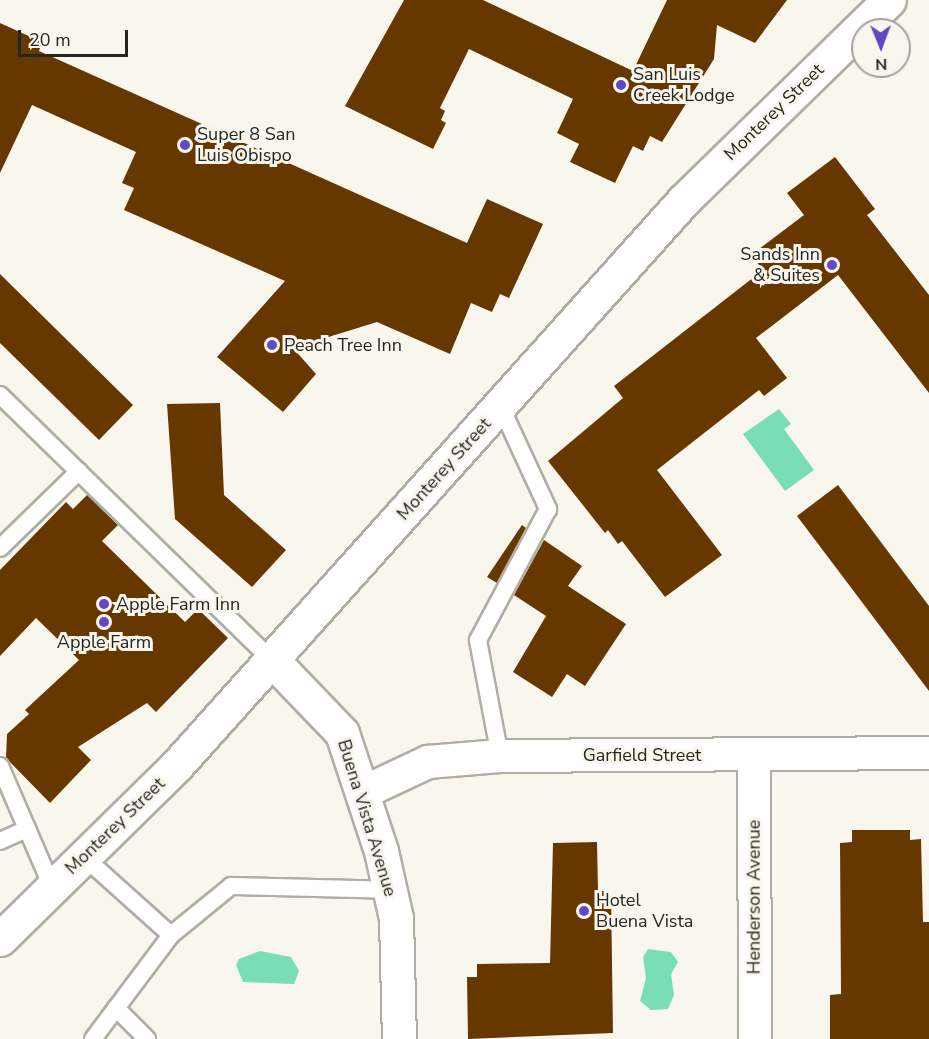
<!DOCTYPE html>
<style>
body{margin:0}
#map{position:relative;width:929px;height:1039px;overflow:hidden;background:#f9f7ed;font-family:"Nunito Sans",sans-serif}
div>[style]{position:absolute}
.water>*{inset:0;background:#7adeb4}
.building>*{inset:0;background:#663800}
.roads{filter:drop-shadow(2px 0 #b0aea4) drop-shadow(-2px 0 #b0aea4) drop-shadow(0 2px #b0aea4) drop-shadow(0 -2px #b0aea4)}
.service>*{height:16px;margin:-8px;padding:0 8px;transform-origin:8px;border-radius:8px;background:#fff}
.minor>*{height:32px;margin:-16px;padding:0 16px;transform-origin:16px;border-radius:16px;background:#fff}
.tertiary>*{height:33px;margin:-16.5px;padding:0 16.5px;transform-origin:16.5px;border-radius:16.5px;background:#fff}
.dots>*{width:16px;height:16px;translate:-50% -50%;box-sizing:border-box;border:3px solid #f9f7ed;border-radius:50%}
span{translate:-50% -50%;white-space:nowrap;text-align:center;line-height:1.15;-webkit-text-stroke:6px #f9f7ed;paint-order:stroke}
.poi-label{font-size:18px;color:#252521}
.left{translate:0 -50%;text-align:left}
.right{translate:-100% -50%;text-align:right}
.street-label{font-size:18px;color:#252521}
.north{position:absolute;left:851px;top:18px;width:60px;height:60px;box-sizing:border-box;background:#f9f7ed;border:2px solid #a4a39b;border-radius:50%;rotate:179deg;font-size:16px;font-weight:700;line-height:24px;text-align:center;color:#252521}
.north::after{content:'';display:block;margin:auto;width:21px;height:27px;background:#6348c1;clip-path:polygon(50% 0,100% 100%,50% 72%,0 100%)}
.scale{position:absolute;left:18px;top:30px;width:110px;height:27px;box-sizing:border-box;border:3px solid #252521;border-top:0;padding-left:8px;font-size:18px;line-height:21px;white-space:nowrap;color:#252521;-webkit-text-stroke:4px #f9f7ed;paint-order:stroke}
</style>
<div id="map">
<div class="water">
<div style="clip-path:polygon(779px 409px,791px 424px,784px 429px,814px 470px,785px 491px,743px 434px)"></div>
<div style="clip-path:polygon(648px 949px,671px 952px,678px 962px,671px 974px,674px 995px,668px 1009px,651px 1010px,640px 1001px,646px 978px,643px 957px)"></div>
<div style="clip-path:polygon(260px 951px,291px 957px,299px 971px,294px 984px,243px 982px,236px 965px,239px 959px)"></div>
</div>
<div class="building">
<div style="clip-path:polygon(404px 0,483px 0,633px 71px,667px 0,787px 0,755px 43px,717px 25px,714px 59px,662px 142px,650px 136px,643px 151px,633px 146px,615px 183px,570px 162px,579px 144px,557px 133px,573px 99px,469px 49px,440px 108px,445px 111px,441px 120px,446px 123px,433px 149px,345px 106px)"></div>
<div style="clip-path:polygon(0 23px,42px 42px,39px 51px,467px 243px,487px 199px,543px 224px,509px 298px,500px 294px,492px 312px,471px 303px,450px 354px,377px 322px,293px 348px,316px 374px,283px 412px,217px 357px,285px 281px,124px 210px,134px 188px,122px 183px,136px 152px,32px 105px,0 173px)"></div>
<div style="clip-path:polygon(835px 157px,875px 209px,867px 215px,929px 295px,929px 393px,838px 275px,756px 338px,787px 378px,764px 396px,759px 390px,657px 470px,722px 555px,665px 597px,622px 541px,618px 544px,608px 530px,605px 533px,548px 461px,623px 398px,614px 386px,763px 270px,751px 255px,804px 215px,787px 193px)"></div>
<div style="clip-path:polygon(0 274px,133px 405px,99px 440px,0 343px)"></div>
<div style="clip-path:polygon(220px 403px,224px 495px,286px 550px,252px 587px,175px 519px,167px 404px)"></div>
<div style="clip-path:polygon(838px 485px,929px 606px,929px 691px,797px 516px)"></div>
<div style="clip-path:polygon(87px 495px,118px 525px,102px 541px,185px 622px,198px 609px,228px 638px,156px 712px,147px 703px,78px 747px,91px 760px,50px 803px,6px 758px,7px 734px,29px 714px,25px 710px,79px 660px,36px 618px,0 656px,0 570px,66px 502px,73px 509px)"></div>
<div style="clip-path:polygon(522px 525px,526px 528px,497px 583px,487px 577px)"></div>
<div style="clip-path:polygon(544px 540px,582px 566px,568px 586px,626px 624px,585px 686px,567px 674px,552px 697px,513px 672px,546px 616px,514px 595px)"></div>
<div style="clip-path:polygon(852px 830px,910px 830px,910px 840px,921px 839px,923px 922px,929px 922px,929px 1039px,830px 1039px,830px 995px,841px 994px,840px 843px,852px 842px)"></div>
<div style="clip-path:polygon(597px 842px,598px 891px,611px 891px,613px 1033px,468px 1039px,467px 977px,477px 977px,477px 964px,550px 963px,553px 843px)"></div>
</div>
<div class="roads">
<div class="service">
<div style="left:0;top:395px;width:381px;rotate:44.3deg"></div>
<div style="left:500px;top:405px;width:115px;rotate:65.2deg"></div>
<div style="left:548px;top:509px;width:149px;rotate:118.1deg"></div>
<div style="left:478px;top:640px;width:118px;rotate:79.3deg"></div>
<div style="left:0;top:548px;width:110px;rotate:-44.3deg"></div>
<div style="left:0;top:766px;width:132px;rotate:66.7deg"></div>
<div style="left:0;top:841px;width:30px;rotate:-24deg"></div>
<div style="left:84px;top:857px;width:117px;rotate:41.9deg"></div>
<div style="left:171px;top:935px;width:77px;rotate:-39.2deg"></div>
<div style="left:231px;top:886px;width:159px;rotate:1.4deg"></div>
<div style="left:116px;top:1008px;width:44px;rotate:45deg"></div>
<div style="left:93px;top:1039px;width:130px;rotate:-53.1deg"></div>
</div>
<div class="minor">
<div style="left:754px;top:754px;width:285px;rotate:89.8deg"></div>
<div style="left:362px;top:793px;width:73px;rotate:-25.2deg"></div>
<div style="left:428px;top:762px;width:72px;rotate:-4.8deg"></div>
<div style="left:500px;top:756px;width:429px;rotate:-0.4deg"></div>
</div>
<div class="tertiary">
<div style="left:273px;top:661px;width:100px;rotate:46.2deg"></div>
<div style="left:342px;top:733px;width:124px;rotate:71.7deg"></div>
<div style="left:381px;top:851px;width:69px;rotate:77.4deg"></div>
<div style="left:396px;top:918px;width:121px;rotate:88.6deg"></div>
<div style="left:0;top:939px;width:248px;rotate:-44.5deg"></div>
<div style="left:177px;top:765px;width:759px;rotate:-48.1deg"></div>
<div style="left:684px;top:200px;width:286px;rotate:-44.3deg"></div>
</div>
</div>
<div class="dots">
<div style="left:621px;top:85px;background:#6348c1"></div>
<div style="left:185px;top:145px;background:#6348c1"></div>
<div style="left:832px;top:265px;background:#6348c1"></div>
<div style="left:272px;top:345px;background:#6348c1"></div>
<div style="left:104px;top:604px;background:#6348c1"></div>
<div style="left:104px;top:622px;background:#6348c1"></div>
<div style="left:584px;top:911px;background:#6348c1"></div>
</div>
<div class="poi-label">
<span class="left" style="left:633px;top:85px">San Luis<br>Creek Lodge</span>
<span class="left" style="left:197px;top:145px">Super 8 San<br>Luis Obispo</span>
<span class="right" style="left:820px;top:265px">Sands Inn<br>&amp; Suites</span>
<span class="left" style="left:284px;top:345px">Peach Tree Inn</span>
<span class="left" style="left:116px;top:604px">Apple Farm Inn</span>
<span style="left:104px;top:642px">Apple Farm</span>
<span class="left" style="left:596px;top:911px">Hotel<br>Buena Vista</span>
</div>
<div class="street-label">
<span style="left:774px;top:112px;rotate:-44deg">Monterey Street</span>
<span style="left:444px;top:469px;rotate:-48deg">Monterey Street</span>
<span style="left:642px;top:755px">Garfield Street</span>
<span style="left:367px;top:818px;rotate:73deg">Buena Vista Avenue</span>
<span style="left:115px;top:826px;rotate:-44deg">Monterey Street</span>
<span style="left:754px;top:897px;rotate:-90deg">Henderson Avenue</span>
</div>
<div class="north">N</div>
<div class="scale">20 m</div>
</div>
